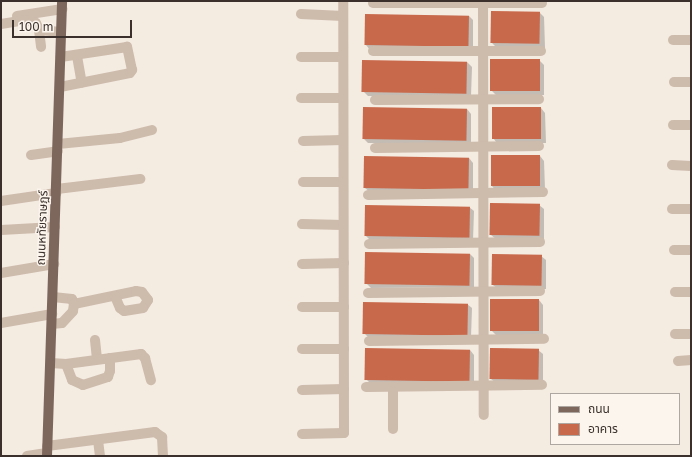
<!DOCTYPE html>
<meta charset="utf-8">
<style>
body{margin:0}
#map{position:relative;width:692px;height:457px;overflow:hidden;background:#f4ebe1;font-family:"Golos Text","Noto Sans Thai",sans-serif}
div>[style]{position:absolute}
.shadow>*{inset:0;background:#0003}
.building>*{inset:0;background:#c8694b;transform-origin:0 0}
.minor>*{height:10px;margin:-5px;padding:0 5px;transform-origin:5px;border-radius:5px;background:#cdbbac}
.major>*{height:10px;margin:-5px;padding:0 5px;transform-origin:5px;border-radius:5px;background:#7d675c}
span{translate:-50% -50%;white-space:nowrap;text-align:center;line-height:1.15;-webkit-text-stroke:3px #fbf5ee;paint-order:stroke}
.street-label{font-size:12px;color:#3b302b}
.frame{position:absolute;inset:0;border:2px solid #3b302b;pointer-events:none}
.legend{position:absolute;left:550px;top:393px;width:130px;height:52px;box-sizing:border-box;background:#fbf5ee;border:1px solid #aea6a0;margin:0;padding:5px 7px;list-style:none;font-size:12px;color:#3b302b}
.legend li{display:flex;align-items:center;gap:8px;height:20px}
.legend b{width:20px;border:1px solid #aea6a0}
.scale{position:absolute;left:12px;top:20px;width:120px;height:18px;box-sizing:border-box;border:2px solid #3b302b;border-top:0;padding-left:5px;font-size:12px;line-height:14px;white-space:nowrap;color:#3b302b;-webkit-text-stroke:3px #fbf5ee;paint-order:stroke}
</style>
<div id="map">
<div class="shadow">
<div style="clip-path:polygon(540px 13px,544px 17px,545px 48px,496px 47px,492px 43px)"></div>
<div style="clip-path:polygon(366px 15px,469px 16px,473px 20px,473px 49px,370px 50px,366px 45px)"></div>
<div style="clip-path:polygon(539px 60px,544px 65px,544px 95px,496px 95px,491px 90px)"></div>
<div style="clip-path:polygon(467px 62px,472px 67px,471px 96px,368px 96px,364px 92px)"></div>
<div style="clip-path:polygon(541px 108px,545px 113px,546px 143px,497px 143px,493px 138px)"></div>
<div style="clip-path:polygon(467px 109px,471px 114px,471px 143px,368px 143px,364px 139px)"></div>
<div style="clip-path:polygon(540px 156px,544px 161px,545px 190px,496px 191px,492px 186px)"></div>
<div style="clip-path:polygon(469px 158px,473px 163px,473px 191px,370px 192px,365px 188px)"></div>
<div style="clip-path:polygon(539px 205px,544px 209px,544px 240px,496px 239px,491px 235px)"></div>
<div style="clip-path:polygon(366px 206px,469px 207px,474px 211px,473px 240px,371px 241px,366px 236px)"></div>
<div style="clip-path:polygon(470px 254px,474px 258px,474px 287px,371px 288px,366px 283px)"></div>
<div style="clip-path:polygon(541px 256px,546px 260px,546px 289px,498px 289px,493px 285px)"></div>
<div style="clip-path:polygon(539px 300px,543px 305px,543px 335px,496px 335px,491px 330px)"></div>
<div style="clip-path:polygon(467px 304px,472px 308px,471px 337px,369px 338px,364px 333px)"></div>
<div style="clip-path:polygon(470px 350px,474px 355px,474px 384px,371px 384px,366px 379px)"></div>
<div style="clip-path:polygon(538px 350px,543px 354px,543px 383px,496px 383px,491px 379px)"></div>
</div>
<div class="building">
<div style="left:491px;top:11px;width:49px;height:32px;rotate:1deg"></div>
<div style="left:365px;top:14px;width:104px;height:31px;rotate:1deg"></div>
<div style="left:490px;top:59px;width:50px;height:32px"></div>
<div style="left:362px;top:60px;width:105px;height:32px;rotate:1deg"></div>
<div style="left:363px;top:107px;width:104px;height:32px;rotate:1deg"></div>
<div style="left:492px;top:107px;width:49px;height:32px"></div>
<div style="left:491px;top:155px;width:49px;height:31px"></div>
<div style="left:364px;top:156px;width:105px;height:32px;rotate:1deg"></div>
<div style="left:490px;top:203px;width:50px;height:32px;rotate:1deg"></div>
<div style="left:365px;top:205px;width:105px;height:31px;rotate:1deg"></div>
<div style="left:365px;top:252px;width:105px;height:32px;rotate:1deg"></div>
<div style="left:492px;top:254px;width:50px;height:31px;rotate:1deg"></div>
<div style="left:490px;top:299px;width:49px;height:32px"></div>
<div style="left:363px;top:302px;width:105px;height:32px;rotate:1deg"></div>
<div style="left:365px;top:348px;width:105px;height:32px;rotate:1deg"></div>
<div style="left:490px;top:348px;width:49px;height:31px;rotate:1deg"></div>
</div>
<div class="minor">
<div style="left:483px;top:1px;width:414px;rotate:89.9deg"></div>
<div style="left:373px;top:3px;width:169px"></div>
<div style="left:301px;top:14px;width:42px;rotate:2.7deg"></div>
<div style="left:17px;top:16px;width:46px;rotate:-8.8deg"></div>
<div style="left:1px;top:24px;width:26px;rotate:-9deg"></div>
<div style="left:27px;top:20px;width:9px;rotate:18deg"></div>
<div style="left:36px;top:23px;width:8px;rotate:67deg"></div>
<div style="left:39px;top:30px;width:22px;rotate:5deg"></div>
<div style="left:39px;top:30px;width:17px;rotate:83deg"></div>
<div style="left:673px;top:40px;width:18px"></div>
<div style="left:373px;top:51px;width:168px"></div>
<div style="left:77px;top:56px;width:27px;rotate:80deg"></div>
<div style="left:301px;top:57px;width:42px"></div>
<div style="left:674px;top:82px;width:17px"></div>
<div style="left:60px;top:87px;width:71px;rotate:-11.3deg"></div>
<div style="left:130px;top:73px;width:4px;rotate:-56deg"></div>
<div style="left:132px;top:70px;width:24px;rotate:-102deg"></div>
<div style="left:127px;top:47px;width:67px;rotate:171.4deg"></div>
<div style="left:301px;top:98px;width:42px"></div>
<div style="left:375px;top:100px;width:164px;rotate:-0.3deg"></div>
<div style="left:673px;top:125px;width:18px"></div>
<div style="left:303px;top:141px;width:40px;rotate:-1.4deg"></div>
<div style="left:58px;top:144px;width:62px;rotate:-5.5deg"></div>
<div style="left:120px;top:138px;width:33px;rotate:-14deg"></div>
<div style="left:375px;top:148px;width:164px;rotate:-0.7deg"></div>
<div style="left:31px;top:155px;width:27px;rotate:-8deg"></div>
<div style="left:672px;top:165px;width:19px;rotate:3deg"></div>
<div style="left:303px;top:182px;width:40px"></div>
<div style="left:57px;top:189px;width:84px;rotate:-6.9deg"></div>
<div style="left:368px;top:195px;width:175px;rotate:-1deg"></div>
<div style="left:1px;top:201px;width:56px;rotate:-8.3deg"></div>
<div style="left:672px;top:209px;width:19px"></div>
<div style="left:302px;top:224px;width:41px;rotate:1.4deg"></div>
<div style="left:1px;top:230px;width:54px;rotate:-3.2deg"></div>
<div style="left:369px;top:244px;width:171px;rotate:-0.7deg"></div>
<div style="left:674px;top:250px;width:17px"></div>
<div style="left:302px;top:264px;width:42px;rotate:-1.4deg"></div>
<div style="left:1px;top:273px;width:54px;rotate:-9.6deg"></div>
<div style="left:675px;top:292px;width:16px"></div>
<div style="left:368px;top:293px;width:172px;rotate:-0.7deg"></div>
<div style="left:53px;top:297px;width:19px;rotate:6deg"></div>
<div style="left:72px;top:299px;width:5px;rotate:68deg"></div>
<div style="left:74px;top:304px;width:63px;rotate:-11.8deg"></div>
<div style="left:136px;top:291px;width:6px;rotate:9deg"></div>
<div style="left:142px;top:292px;width:10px;rotate:53deg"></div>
<div style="left:148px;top:300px;width:9px;rotate:122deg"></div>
<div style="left:143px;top:308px;width:19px;rotate:171deg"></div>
<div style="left:124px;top:311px;width:5px;rotate:-143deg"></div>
<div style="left:120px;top:308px;width:13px;rotate:-113deg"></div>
<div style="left:302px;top:307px;width:42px"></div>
<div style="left:1px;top:323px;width:52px;rotate:-10deg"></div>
<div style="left:52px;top:324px;width:10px;rotate:-6deg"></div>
<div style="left:62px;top:323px;width:16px;rotate:-47deg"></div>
<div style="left:73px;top:311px;width:7px;rotate:-82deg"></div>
<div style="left:675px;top:334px;width:16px"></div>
<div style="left:95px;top:340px;width:19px;rotate:84deg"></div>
<div style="left:369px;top:341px;width:175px;rotate:-0.7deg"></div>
<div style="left:302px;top:349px;width:42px"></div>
<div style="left:678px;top:361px;width:13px;rotate:-4deg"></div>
<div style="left:51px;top:363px;width:15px;rotate:4deg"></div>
<div style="left:66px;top:364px;width:76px;rotate:-7.6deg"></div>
<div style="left:141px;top:354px;width:6px;rotate:45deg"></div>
<div style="left:145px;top:358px;width:23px;rotate:75deg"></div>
<div style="left:66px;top:364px;width:17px;rotate:69deg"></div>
<div style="left:72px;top:380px;width:12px;rotate:24deg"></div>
<div style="left:83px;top:385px;width:26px;rotate:-18deg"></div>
<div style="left:108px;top:377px;width:6px;rotate:-72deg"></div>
<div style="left:110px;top:371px;width:13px;rotate:-90deg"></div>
<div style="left:366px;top:387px;width:176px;rotate:-0.7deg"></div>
<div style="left:393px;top:387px;width:42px;rotate:90deg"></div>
<div style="left:302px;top:390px;width:42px;rotate:-1.4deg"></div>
<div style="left:302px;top:434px;width:42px;rotate:-1.4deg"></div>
<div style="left:344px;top:433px;width:432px;rotate:-90.1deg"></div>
<div style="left:98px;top:440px;width:16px;rotate:83deg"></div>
<div style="left:47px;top:446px;width:109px;rotate:-7.4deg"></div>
<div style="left:155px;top:432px;width:9px;rotate:36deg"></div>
<div style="left:162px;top:437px;width:19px;rotate:87deg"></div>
<div style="left:27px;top:456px;width:20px;rotate:-9deg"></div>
</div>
<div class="major">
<div style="left:47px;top:456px;width:455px;rotate:-88.1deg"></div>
</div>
<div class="street-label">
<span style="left:42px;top:228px;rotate:-88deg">ถนนหทัยราษฎร์</span>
</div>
<div class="frame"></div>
<ul class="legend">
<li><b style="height:5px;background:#7d675c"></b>ถนน</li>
<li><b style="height:11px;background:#c8694b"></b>อาคาร</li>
</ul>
<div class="scale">100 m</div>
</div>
